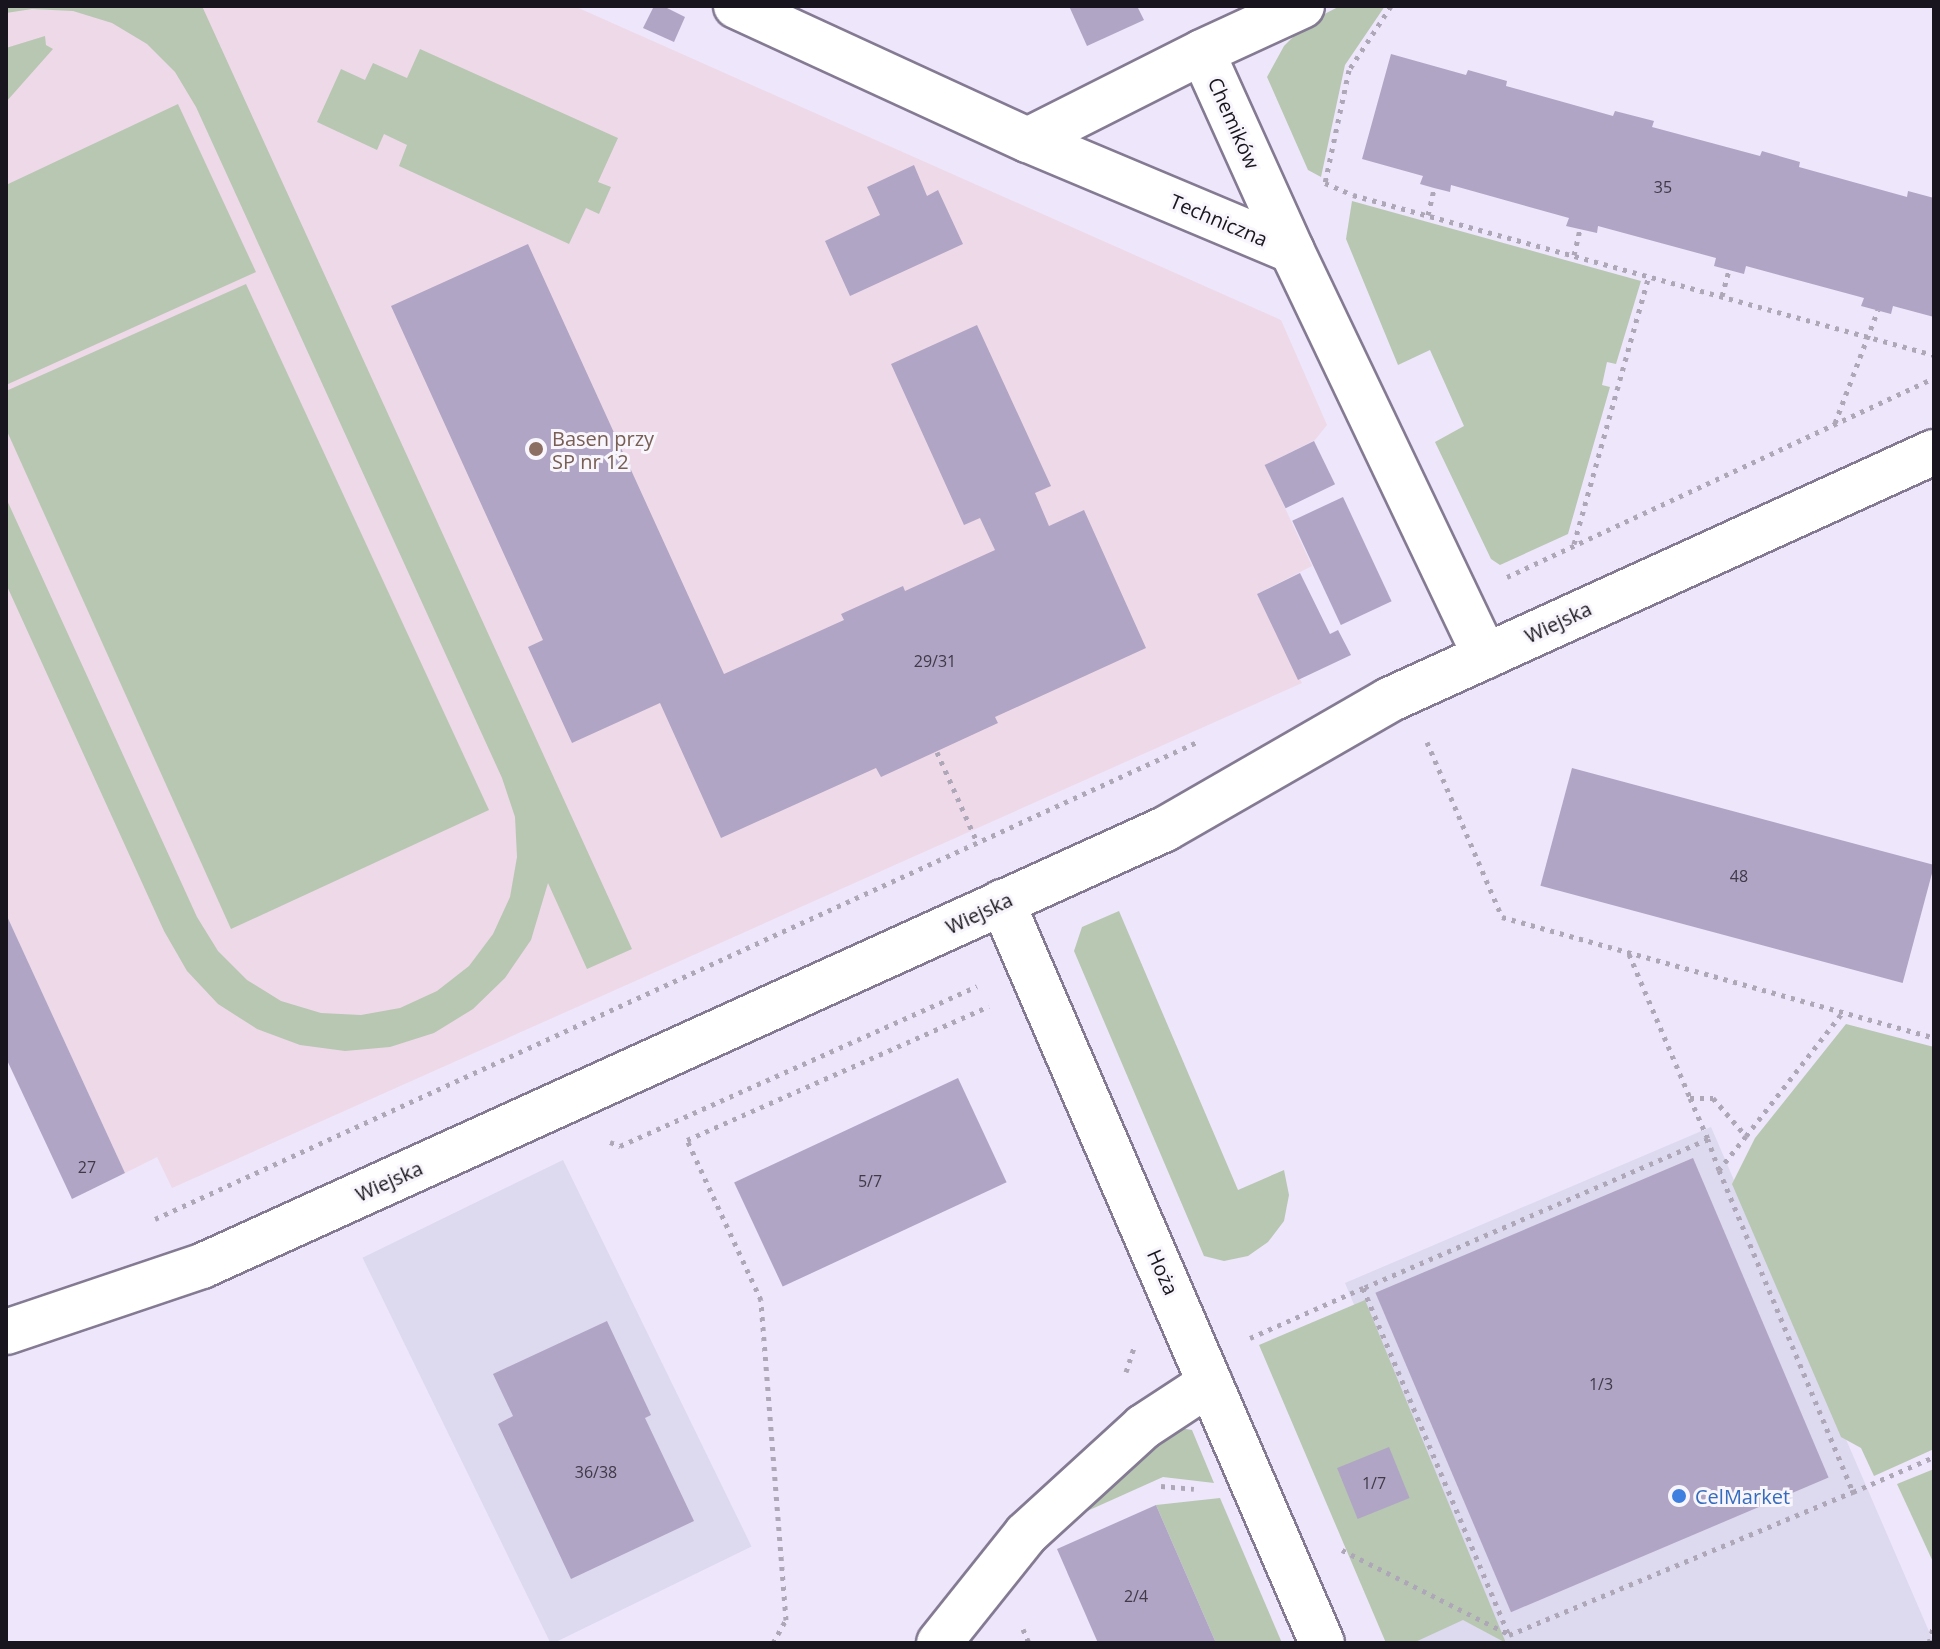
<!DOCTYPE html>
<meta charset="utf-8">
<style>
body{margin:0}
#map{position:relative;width:1940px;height:1649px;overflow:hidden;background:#eee6fb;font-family:"Open Sans",sans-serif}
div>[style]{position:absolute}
.commercial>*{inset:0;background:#ddd9ef;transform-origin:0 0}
.education>*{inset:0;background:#eed9e8}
.green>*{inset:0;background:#b8c7b2}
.building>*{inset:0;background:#b0a5c5;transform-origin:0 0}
.path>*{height:5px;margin-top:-2.5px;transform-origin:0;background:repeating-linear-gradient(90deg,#aea7b8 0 4px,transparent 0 10px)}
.roads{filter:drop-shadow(2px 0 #847b93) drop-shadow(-2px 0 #847b93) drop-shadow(0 2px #847b93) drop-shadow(0 -2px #847b93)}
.street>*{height:44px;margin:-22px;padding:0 22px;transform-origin:22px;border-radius:22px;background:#fff}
.dots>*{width:22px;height:22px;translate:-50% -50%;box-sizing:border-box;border:4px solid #f8f6fc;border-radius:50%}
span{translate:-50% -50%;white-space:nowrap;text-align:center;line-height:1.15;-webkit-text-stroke:6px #f8f6fc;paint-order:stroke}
.number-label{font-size:16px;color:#3f3948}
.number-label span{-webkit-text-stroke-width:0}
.street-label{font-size:20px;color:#19151e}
.education-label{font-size:20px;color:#785e54}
.left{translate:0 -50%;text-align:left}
.shop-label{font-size:20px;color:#366cbe}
.frame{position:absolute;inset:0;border:8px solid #19151e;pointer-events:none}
</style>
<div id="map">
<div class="commercial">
<div style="clip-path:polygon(1711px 1127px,1934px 1643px,1390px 1643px,1478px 1602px,1345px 1283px)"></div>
<div style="left:563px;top:1160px;width:430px;height:223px;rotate:64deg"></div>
</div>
<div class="education">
<div style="clip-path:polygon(6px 6px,574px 6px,1281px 320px,1327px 425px,1315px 440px,1265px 465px,1312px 566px,1257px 594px,1302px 683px,172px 1188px,157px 1157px,125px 1173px,6px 914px)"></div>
</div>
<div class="green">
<div style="clip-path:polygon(6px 6px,202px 6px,632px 949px,587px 969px,548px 883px,531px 940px,505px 978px,473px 1009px,434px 1033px,390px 1047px,345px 1051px,300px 1045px,257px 1029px,218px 1004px,187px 971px,164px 931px,6px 584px,6px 498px,197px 917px,218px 951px,247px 980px,281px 1001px,321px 1013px,361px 1015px,400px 1008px,437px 991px,469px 966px,493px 934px,510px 897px,517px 857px,515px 817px,502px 778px,196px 107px,175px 72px,147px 44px,112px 23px,73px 11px,32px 9px,6px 13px)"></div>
<div style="clip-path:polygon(1340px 6px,1385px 6px,1345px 65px,1321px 177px,1308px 170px,1267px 77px,1284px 46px,1307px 23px)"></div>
<div style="clip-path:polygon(45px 36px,46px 45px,53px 49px,6px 102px,6px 48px)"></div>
<div style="clip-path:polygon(420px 49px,618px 138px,598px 182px,611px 187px,599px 214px,586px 208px,569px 244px,399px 166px,407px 145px,384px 134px,377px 150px,317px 122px,341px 69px,365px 80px,373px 63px,407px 78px)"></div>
<div style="clip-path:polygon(178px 104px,256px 272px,6px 385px,6px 185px)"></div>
<div style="clip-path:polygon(1352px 201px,1641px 281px,1616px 364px,1607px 362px,1602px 385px,1610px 387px,1568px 534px,1500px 565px,1491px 559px,1435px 442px,1464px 426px,1430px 350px,1398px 365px,1346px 239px)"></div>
<div style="clip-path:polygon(246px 284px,489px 810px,231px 929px,6px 429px,6px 391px)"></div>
<div style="clip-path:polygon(1119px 911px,1238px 1190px,1284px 1170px,1289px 1195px,1284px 1221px,1268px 1242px,1248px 1256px,1224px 1261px,1204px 1256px,1074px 951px,1082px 927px)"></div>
<div style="clip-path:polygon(1846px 1024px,1934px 1047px,1934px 1449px,1874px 1476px,1861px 1448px,1841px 1437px,1732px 1184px,1755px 1138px)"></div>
<div style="clip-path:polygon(1365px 1300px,1506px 1643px,1463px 1620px,1413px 1643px,1386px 1643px,1259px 1345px)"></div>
<div style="clip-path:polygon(1175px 1427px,1192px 1430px,1214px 1483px,1163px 1477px,1056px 1525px)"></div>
<div style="clip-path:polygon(1934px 1469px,1934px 1564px,1897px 1484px)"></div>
<div style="clip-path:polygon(1220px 1498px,1282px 1643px,1216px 1643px,1156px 1505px)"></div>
</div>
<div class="building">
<div style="clip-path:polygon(654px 6px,663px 6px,685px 17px,674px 42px,643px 28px)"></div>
<div style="clip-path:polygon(1069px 6px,1137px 6px,1144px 20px,1087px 46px)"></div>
<div style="clip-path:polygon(1391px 54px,1466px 75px,1468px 70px,1507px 81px,1506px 86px,1613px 116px,1615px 111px,1654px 121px,1652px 127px,1760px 156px,1762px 151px,1800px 162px,1799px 167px,1907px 197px,1908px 191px,1934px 198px,1934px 317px,1893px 306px,1891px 314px,1861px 306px,1864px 298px,1746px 266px,1744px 274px,1714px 266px,1716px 258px,1598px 226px,1597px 233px,1566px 226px,1569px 218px,1451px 185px,1450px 192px,1434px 188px,1420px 184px,1423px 176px,1362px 159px)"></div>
<div style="clip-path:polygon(914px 165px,927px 196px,938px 190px,963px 244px,850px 296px,825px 241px,880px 215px,867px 187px)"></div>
<div style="clip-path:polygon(528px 244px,724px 674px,844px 620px,841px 614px,903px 586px,905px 591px,995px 550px,980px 518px,964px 525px,891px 364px,977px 325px,1051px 486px,1035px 493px,1049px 526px,1084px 510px,1146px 648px,995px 717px,998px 723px,881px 777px,876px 768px,721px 838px,660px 703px,572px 743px,528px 647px,543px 640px,391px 306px)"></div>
<div style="left:1314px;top:441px;width:48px;height:55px;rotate:64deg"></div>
<div style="left:1343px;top:497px;width:115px;height:56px;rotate:65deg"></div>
<div style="clip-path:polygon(1300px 573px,1330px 634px,1338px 630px,1351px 655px,1298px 680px,1257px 594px)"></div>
<div style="left:1572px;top:768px;width:375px;height:122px;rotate:15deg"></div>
<div style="clip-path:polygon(6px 914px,125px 1173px,72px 1199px,6px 1058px)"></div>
<div style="left:958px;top:1078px;width:115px;height:247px;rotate:65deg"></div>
<div style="left:1693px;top:1158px;width:347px;height:345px;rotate:67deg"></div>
<div style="clip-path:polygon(607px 1321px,651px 1415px,645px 1418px,694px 1521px,571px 1579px,498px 1424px,513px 1416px,493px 1374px)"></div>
<div style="left:1389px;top:1447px;width:55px;height:56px;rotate:68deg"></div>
<div style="clip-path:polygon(1156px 1505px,1216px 1643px,1098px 1643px,1057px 1549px)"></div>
</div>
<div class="path">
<div style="left:1391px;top:6px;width:77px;rotate:123.3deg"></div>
<div style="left:1349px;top:70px;width:116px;rotate:102deg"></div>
<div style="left:1325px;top:183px;width:30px;rotate:23deg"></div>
<div style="left:1353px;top:195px;width:603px;rotate:15.4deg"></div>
<div style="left:1428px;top:215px;width:28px;rotate:-77deg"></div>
<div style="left:1574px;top:255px;width:27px;rotate:-77deg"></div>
<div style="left:1722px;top:296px;width:27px;rotate:-75deg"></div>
<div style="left:1835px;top:423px;width:121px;rotate:-69.2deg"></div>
<div style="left:1574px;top:544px;width:279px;rotate:-74.4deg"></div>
<div style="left:1507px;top:577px;width:471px;rotate:-25deg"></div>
<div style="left:1427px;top:742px;width:190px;rotate:66.8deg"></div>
<div style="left:1502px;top:917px;width:449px;rotate:15.6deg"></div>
<div style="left:937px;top:752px;width:98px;rotate:66deg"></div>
<div style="left:1629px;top:954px;width:156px;rotate:67deg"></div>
<div style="left:1690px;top:1098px;width:23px"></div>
<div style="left:1713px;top:1098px;width:50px;rotate:49deg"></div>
<div style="left:1746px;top:1136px;width:43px;rotate:128.5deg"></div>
<div style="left:1719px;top:1170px;width:349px;rotate:67.4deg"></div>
<div style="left:1853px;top:1492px;width:88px;rotate:-23.4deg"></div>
<div style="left:1690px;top:1098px;width:45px;rotate:66.3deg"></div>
<div style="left:1746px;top:1136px;width:157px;rotate:-52deg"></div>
<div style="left:610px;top:1142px;width:11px;rotate:22deg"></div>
<div style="left:620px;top:1146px;width:391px;rotate:-24.1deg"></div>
<div style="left:1719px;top:1170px;width:33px;rotate:-110deg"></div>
<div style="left:1708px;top:1139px;width:376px;rotate:156.6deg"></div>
<div style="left:1363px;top:1288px;width:376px;rotate:67.2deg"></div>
<div style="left:1509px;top:1635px;width:373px;rotate:-22.6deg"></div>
<div style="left:155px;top:1219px;width:1146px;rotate:-24.6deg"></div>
<div style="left:1250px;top:1338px;width:124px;rotate:-23.9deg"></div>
<div style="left:1126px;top:1372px;width:26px;rotate:-72deg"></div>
<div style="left:1161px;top:1486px;width:33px;rotate:5deg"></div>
<div style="left:1342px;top:1550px;width:186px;rotate:26.8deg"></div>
<div style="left:1023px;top:1629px;width:15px;rotate:67deg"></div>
<div style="left:773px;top:1643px;width:26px;rotate:-61deg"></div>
<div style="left:786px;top:1620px;width:321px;rotate:-94.5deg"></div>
<div style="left:761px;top:1300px;width:176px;rotate:-114.8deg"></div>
<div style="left:687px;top:1140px;width:330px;rotate:-23.9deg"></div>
<div style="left:1929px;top:1643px;width:20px;rotate:-75deg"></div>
</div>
<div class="roads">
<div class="street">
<div style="left:736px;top:6px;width:321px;rotate:24.7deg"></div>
<div style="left:1028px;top:140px;width:286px;rotate:22.8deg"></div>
<div style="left:1292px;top:251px;width:449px;rotate:64.5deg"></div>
<div style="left:1028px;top:140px;width:195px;rotate:-26.8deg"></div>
<div style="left:1292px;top:251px;width:218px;rotate:-114.3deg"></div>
<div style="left:1202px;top:52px;width:110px;rotate:-24.7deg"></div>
<div style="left:1002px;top:902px;width:807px;rotate:66.64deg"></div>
<div style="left:6px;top:1332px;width:207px;rotate:-18.6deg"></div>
<div style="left:202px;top:1266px;width:1058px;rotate:-24.41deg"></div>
<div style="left:1165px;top:829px;width:258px;rotate:-29.9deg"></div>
<div style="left:1389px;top:700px;width:599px;rotate:-24.47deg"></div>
<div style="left:939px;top:1643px;width:139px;rotate:-51.4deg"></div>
<div style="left:1026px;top:1534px;width:159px;rotate:-42.4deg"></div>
<div style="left:1143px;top:1427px;width:80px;rotate:-33.3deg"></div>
</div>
</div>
<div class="dots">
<div style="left:536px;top:449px;background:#8d6e63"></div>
<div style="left:1679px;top:1496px;background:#3f7fe0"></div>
</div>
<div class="number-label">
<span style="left:1663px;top:187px">35</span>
<span style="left:935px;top:661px">29/31</span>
<span style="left:1739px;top:876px">48</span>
<span style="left:87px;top:1167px">27</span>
<span style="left:870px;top:1181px">5/7</span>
<span style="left:1601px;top:1384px">1/3</span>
<span style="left:596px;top:1472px">36/38</span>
<span style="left:1374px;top:1483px">1/7</span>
<span style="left:1136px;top:1596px">2/4</span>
</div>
<div class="street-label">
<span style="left:1234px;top:123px;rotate:66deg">Chemików</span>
<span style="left:1219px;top:220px;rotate:23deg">Techniczna</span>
<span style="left:1558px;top:622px;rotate:-25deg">Wiejska</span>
<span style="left:979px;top:913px;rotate:-25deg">Wiejska</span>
<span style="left:389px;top:1181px;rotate:-24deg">Wiejska</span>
<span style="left:1163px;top:1272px;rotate:66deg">Hoża</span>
</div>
<div class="education-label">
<span class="left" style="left:552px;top:450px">Basen przy<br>SP nr 12</span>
</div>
<div class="shop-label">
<span class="left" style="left:1695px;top:1496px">CelMarket</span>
</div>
<div class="frame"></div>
</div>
